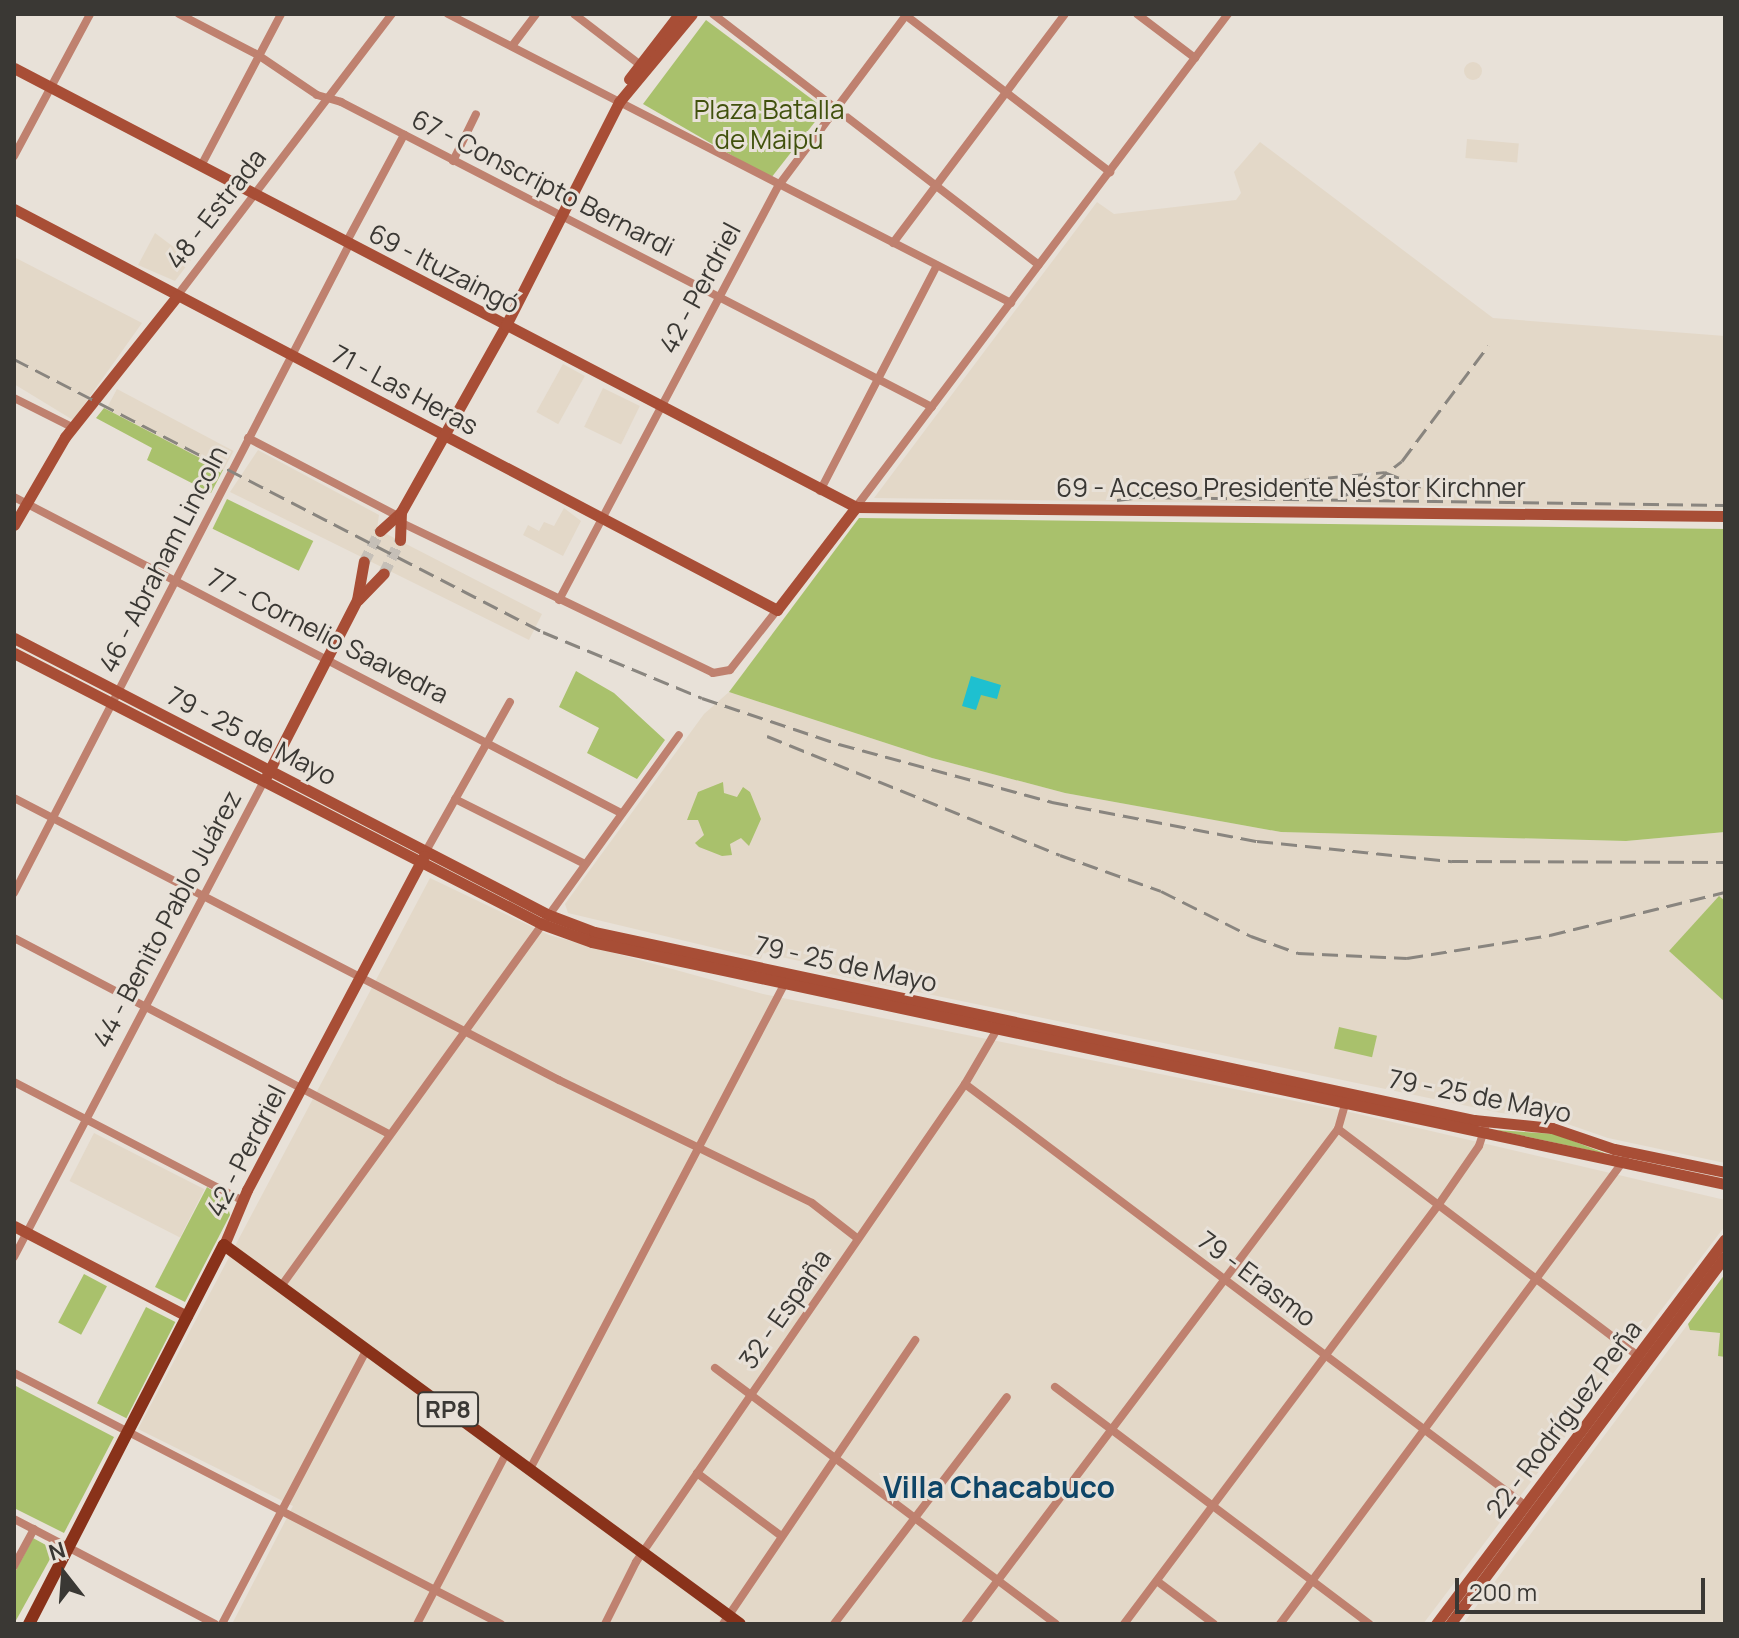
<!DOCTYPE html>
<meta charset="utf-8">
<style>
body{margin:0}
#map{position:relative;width:1739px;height:1638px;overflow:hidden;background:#e8e1d8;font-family:Manrope,sans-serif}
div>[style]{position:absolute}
.built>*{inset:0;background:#e3d8c8;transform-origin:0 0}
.round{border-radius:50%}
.green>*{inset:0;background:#a9c16c;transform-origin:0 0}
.water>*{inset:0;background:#1ec0d0}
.secondary-tunnel>*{height:11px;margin-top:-5.5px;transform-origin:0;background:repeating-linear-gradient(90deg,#c5bfb7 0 11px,transparent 0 16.5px)}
.street>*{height:8px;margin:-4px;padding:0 4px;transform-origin:4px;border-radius:4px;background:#bf816f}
.secondary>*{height:11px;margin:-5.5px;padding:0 5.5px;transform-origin:5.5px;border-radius:5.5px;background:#a84e36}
.primary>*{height:12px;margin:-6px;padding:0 6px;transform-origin:6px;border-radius:6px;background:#89321a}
.rail>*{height:3px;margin-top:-1.5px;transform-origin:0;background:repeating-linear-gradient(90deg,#89857f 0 16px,transparent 0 24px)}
span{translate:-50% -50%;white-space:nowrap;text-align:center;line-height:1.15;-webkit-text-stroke:6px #e8e1d8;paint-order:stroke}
.shield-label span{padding:2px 6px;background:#e8e1d8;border:2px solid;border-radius:6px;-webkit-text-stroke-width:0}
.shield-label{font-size:24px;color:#3a3834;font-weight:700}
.park-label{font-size:26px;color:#41510d}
.street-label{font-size:26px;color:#3a3834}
.quarter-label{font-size:30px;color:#0e4567;font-weight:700}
.frame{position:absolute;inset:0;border:16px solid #3a3834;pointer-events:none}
.north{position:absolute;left:24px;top:1534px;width:80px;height:80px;-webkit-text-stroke:6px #e8e1d8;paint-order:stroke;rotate:343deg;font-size:22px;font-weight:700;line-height:32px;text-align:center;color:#3a3834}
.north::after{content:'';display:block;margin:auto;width:28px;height:36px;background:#3a3834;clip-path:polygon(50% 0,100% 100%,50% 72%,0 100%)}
.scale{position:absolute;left:1455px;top:1578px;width:250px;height:36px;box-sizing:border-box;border:4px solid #3a3834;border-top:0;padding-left:10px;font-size:24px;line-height:28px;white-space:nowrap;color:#3a3834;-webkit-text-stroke:6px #e8e1d8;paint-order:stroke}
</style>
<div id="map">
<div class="built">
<div class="round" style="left:1464px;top:62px;width:18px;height:18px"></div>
<div style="left:1467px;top:139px;width:52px;height:19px;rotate:5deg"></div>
<div style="clip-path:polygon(1260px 142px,1493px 318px,1725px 336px,1725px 510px,874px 498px,1097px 202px,1114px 214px,1236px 200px,1241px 193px,1234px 172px)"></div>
<div style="clip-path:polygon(155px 233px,191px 260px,175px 281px,138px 265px)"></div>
<div style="clip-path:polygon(14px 257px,142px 323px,73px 420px,14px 384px)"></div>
<div style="left:563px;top:364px;width:25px;height:55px;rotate:29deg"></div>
<div style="left:603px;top:388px;width:41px;height:43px;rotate:26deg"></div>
<div style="left:117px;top:389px;width:132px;height:23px;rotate:28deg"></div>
<div style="clip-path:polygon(258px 450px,379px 515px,377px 529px,542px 614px,529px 640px,230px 492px)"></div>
<div style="clip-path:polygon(564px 508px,581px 521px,563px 556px,523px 535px,528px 525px,539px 531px,544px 522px,554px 526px)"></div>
<div style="clip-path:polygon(729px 692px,932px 758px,1065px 793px,1281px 832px,1626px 841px,1725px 832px,1725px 1163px,1608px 1138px,1553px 1119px,1501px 1113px,826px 973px,827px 967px,763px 953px,761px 959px,568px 913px,565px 904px,704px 714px)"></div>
<div style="clip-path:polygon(430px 878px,549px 935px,763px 994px,1354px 1113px,1725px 1200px,1725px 1226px,1423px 1624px,232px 1624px,293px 1506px,138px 1429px)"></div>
<div style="left:94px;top:1133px;width:124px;height:54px;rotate:27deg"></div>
<div style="clip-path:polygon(1688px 1324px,1691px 1330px,1720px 1333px,1718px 1356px,1725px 1357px,1725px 1624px,1463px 1624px)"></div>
</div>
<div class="green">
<div style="clip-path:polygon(706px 20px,825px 109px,771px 178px,643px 104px)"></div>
<div style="clip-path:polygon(104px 408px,223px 470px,211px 493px,147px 460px,152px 448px,96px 418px)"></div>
<div style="left:227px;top:499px;width:96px;height:33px;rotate:26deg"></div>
<div style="clip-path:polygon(859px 518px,1725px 529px,1725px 832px,1626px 841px,1281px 832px,1065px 793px,932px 758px,729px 692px)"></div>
<div style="clip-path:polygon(576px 671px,614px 693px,665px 740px,637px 779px,587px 753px,599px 728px,559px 707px)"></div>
<div style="clip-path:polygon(723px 782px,724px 793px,737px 797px,743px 787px,750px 792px,761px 819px,749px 846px,741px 838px,730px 844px,732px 855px,722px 856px,699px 847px,695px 843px,704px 835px,698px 820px,687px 820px,698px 792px)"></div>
<div style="clip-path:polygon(1719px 896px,1725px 901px,1725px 1002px,1669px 951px)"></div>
<div style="left:1339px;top:1027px;width:39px;height:22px;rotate:13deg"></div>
<div style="clip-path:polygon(1496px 1130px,1555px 1134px,1607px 1154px)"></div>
<div style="clip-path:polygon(207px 1187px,226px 1199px,230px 1215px,185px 1302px,155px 1287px)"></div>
<div style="left:84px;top:1274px;width:26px;height:55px;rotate:28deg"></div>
<div style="clip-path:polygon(1725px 1274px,1725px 1357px,1718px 1356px,1720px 1333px,1690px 1330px,1688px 1324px)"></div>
<div style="left:146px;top:1307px;width:33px;height:108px;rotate:27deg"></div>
<div style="clip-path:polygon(14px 1385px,114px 1437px,64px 1533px,14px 1508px)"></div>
<div style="clip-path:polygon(33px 1538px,55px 1550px,14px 1624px,14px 1574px)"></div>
</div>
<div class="water">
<div style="clip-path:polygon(971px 676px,1001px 685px,997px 699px,981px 695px,976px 710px,962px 706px)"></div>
</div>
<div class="secondary-tunnel">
<div style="left:364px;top:562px;width:35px;rotate:-63deg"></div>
<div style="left:384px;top:573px;width:37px;rotate:-64deg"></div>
</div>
<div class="street">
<div style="left:179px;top:14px;width:89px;rotate:27.4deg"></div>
<div style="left:258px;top:55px;width:71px;rotate:34.1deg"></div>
<div style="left:317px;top:95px;width:25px;rotate:16deg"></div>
<div style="left:341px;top:102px;width:665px;rotate:27.3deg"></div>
<div style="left:448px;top:14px;width:633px;rotate:27.17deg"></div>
<div style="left:574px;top:14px;width:87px;rotate:37.5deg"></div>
<div style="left:713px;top:14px;width:411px;rotate:37.6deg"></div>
<div style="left:904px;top:14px;width:260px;rotate:37.5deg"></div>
<div style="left:1137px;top:14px;width:73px;rotate:37.2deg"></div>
<div style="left:512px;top:46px;width:40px;rotate:-53deg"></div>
<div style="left:14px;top:156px;width:161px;rotate:-61.8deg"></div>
<div style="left:453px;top:161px;width:52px;rotate:-63.9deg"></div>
<div style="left:202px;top:164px;width:170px;rotate:-62.2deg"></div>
<div style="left:346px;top:243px;width:123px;rotate:-61.8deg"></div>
<div style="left:893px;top:243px;width:286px;rotate:-53.1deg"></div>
<div style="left:177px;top:296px;width:355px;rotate:-52.7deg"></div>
<div style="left:14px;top:398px;width:65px;rotate:26.6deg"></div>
<div style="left:248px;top:438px;width:167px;rotate:27.5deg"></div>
<div style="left:820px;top:491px;width:254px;rotate:-62.6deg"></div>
<div style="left:14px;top:497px;width:684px;rotate:27.5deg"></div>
<div style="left:856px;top:507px;width:618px;rotate:-52.96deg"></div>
<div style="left:402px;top:523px;width:345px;rotate:25.7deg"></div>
<div style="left:713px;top:673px;width:17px;rotate:-10deg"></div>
<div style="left:730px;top:670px;width:76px;rotate:-51.9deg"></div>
<div style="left:559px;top:600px;width:470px;rotate:-62.1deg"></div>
<div style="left:779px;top:185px;width:214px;rotate:-53.2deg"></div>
<div style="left:14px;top:798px;width:614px;rotate:27.36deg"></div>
<div style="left:559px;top:1080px;width:281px;rotate:25.9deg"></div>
<div style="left:812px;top:1203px;width:58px;rotate:38deg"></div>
<div style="left:455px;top:799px;width:145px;rotate:26.6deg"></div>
<div style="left:426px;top:851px;width:171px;rotate:-60.6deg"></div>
<div style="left:14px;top:893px;width:729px;rotate:-62.66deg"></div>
<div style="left:14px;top:938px;width:423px;rotate:27.6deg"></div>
<div style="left:14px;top:1082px;width:259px;rotate:27.4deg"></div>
<div style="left:965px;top:1084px;width:702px;rotate:36.95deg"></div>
<div style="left:1338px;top:1129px;width:378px;rotate:37.1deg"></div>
<div style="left:14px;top:1257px;width:538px;rotate:-62.29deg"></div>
<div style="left:282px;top:1285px;width:678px;rotate:-54.18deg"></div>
<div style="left:715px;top:1368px;width:426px;rotate:36.9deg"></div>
<div style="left:14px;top:1373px;width:548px;rotate:27.27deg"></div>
<div style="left:1055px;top:1387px;width:394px;rotate:37deg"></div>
<div style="left:530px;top:1469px;width:551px;rotate:-62.32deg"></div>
<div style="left:697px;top:1473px;width:104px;rotate:36.8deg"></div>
<div style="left:14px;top:1519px;width:227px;rotate:27.6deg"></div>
<div style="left:14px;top:1566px;width:42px;rotate:-61.6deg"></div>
<div style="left:1157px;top:1581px;width:71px;rotate:37deg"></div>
<div style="left:222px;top:1624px;width:311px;rotate:-62.2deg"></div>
<div style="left:417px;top:1624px;width:194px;rotate:-62.4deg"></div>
<div style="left:605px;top:1624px;width:69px;rotate:-63.4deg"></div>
<div style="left:636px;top:1562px;width:580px;rotate:-55.46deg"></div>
<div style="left:965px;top:1084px;width:69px;rotate:-59.7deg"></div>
<div style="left:723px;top:1624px;width:343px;rotate:-55.9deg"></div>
<div style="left:834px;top:1624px;width:285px;rotate:-52.7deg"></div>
<div style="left:965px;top:1624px;width:620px;rotate:-53deg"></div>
<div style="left:1338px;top:1129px;width:25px;rotate:-74deg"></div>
<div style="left:1124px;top:1624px;width:525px;rotate:-53.13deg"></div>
<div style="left:1439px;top:1204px;width:70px;rotate:-55.4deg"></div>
<div style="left:1479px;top:1146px;width:20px;rotate:-72deg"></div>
<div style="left:1280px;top:1624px;width:579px;rotate:-53.43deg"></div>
</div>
<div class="secondary">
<div style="left:14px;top:68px;width:950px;rotate:27.54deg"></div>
<div style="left:856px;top:507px;width:869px;rotate:0.59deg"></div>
<div style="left:629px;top:79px;width:82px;rotate:-52.4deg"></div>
<div style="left:14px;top:209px;width:862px;rotate:27.72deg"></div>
<div style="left:777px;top:610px;width:130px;rotate:-52.5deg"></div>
<div style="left:14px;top:525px;width:102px;rotate:-59.9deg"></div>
<div style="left:65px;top:437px;width:180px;rotate:-51.5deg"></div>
<div style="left:380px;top:531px;width:28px;rotate:-42deg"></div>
<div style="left:401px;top:512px;width:214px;rotate:-60.7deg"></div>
<div style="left:506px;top:325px;width:250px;rotate:-63.1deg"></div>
<div style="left:619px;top:102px;width:114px;rotate:-50.3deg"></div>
<div style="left:400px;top:540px;width:28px;rotate:-88deg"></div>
<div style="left:358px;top:600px;width:37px;rotate:-46deg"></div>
<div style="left:14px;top:638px;width:602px;rotate:27.37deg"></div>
<div style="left:549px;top:915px;width:48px;rotate:20.7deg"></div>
<div style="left:594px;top:932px;width:900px;rotate:12.06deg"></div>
<div style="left:1474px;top:1120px;width:78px;rotate:5.9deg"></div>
<div style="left:1552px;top:1128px;width:65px;rotate:18.7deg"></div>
<div style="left:1614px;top:1149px;width:113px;rotate:11.7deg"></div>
<div style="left:14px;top:653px;width:593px;rotate:27.17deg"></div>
<div style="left:542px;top:924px;width:53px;rotate:19.8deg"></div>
<div style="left:592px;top:942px;width:1159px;rotate:12.06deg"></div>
<div style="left:267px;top:775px;width:197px;rotate:-62.8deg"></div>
<div style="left:357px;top:600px;width:39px;rotate:-80deg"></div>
<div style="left:14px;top:1226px;width:195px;rotate:27.5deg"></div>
<div style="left:224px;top:1245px;width:60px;rotate:-67.3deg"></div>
<div style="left:247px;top:1190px;width:378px;rotate:-62.1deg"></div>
<div style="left:1436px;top:1624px;width:481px;rotate:-53.1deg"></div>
<div style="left:1450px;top:1624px;width:459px;rotate:-53.2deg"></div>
</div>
<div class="primary">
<div style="left:29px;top:1624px;width:426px;rotate:-62.8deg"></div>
<div style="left:224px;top:1245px;width:640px;rotate:36.3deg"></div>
</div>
<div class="rail">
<div style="left:14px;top:359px;width:595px;rotate:27.3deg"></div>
<div style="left:543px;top:632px;width:172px;rotate:22.5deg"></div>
<div style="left:702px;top:698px;width:145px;rotate:18.6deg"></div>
<div style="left:839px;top:744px;width:221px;rotate:15.2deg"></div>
<div style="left:1052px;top:802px;width:209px;rotate:10.8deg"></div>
<div style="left:1257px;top:841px;width:196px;rotate:5.9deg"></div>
<div style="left:1452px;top:861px;width:273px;rotate:0.2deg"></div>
<div style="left:1209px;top:489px;width:176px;rotate:-5.5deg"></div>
<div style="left:1384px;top:472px;width:72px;rotate:21.2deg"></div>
<div style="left:1139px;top:497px;width:586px;rotate:0.78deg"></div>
<div style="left:1340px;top:497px;width:38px;rotate:-23deg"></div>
<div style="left:1375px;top:482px;width:34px;rotate:-38deg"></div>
<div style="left:1402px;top:461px;width:144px;rotate:-53.2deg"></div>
<div style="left:1117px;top:500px;width:32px;rotate:-7deg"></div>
<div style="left:767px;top:736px;width:316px;rotate:22.1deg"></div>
<div style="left:1060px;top:855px;width:107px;rotate:19.6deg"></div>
<div style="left:1161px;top:891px;width:101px;rotate:26.6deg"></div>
<div style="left:1251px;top:936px;width:50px;rotate:19.9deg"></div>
<div style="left:1298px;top:953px;width:109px;rotate:2.6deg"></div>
<div style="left:1407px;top:958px;width:145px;rotate:-9.1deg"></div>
<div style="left:1550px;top:935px;width:180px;rotate:-13.8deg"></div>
</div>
<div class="shield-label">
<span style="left:448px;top:1409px">RP8</span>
</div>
<div class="park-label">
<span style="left:769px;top:125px">Plaza Batalla<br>de Maipú</span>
</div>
<div class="street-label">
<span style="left:543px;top:183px;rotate:27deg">67 - Conscripto Bernardi</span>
<span style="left:216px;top:209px;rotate:-52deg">48 - Estrada</span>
<span style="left:444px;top:269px;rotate:27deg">69 - Ituzaingó</span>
<span style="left:700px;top:288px;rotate:-62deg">42 - Perdriel</span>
<span style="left:405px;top:390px;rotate:28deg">71 - Las Heras</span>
<span style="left:1291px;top:488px">69 - Acceso Presidente Néstor Kirchner</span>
<span style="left:163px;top:559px;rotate:-63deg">46 - Abraham Lincoln</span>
<span style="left:328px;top:636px;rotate:27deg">77 - Cornelio Saavedra</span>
<span style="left:252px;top:736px;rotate:27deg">79 - 25 de Mayo</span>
<span style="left:167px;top:919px;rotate:-62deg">44 - Benito Pablo Juárez</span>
<span style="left:846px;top:964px;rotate:12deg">79 - 25 de Mayo</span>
<span style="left:1480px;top:1096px;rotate:11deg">79 - 25 de Mayo</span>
<span style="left:246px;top:1151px;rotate:-63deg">42 - Perdriel</span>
<span style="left:1257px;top:1279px;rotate:37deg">79 - Erasmo</span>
<span style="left:785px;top:1309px;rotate:-55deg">32 - España</span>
<span style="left:1564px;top:1419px;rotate:-53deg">22 - Rodríguez Peña</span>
</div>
<div class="quarter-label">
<span style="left:999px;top:1487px">Villa Chacabuco</span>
</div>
<div class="frame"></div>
<div class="north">N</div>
<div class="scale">200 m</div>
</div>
